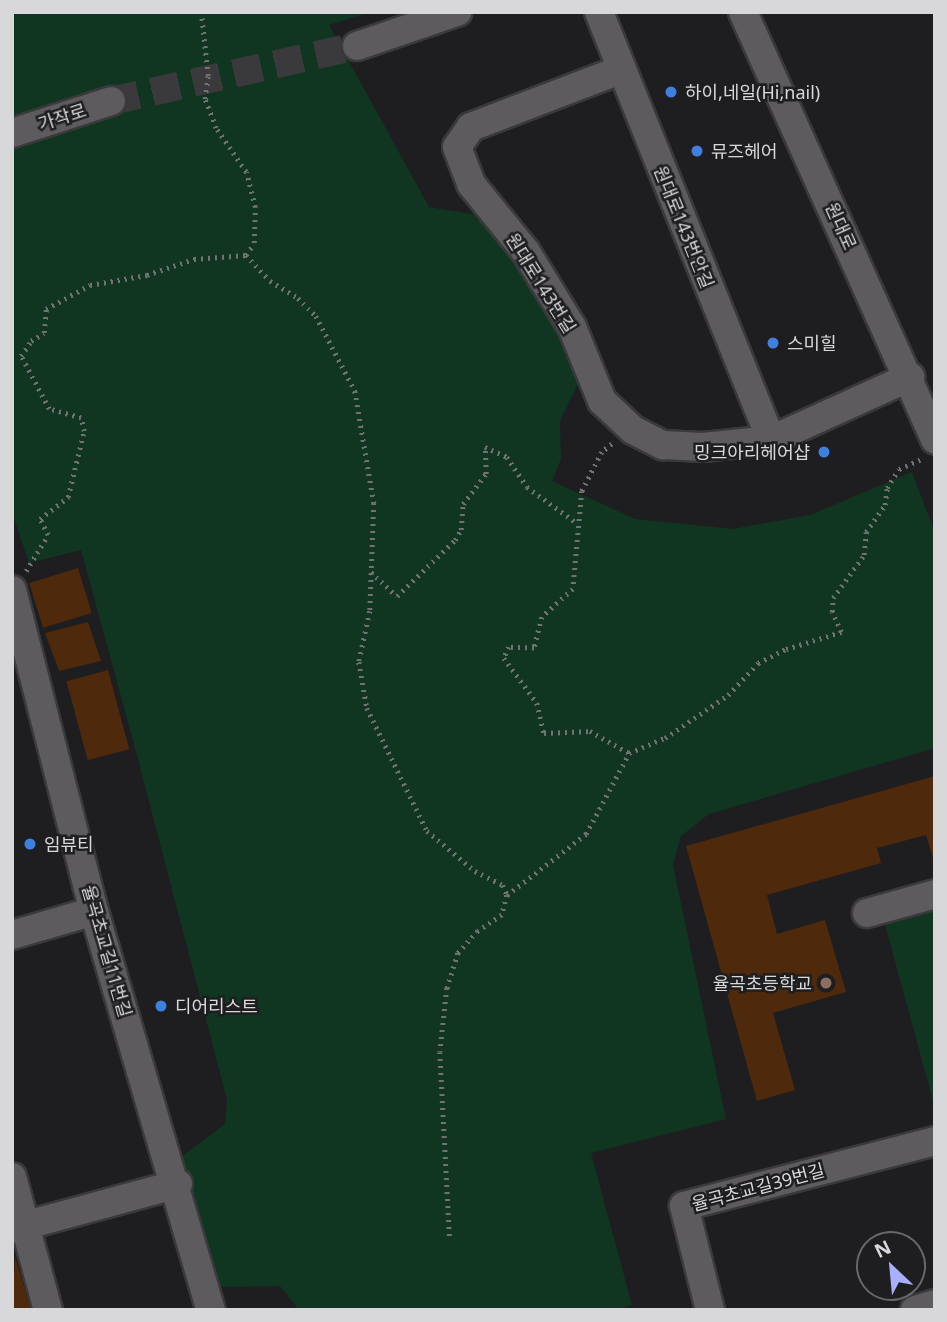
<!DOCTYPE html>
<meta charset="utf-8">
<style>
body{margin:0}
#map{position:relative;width:947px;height:1322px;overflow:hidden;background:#1e1d1f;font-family:"Noto Sans","Noto Sans KR",sans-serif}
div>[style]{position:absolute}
.green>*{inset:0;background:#103621}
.building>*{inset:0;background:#4e290c;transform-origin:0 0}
.minor-tunnel>*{height:28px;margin-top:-14px;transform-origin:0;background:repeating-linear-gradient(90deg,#3a393b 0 28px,transparent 0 42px)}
.path>*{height:4.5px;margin-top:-2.25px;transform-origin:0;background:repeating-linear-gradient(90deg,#727173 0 2px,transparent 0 7px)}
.roads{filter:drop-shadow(2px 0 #3a393b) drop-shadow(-2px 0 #3a393b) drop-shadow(0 2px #3a393b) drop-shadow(0 -2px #3a393b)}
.minor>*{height:28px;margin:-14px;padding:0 14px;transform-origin:14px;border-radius:14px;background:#5d5b5e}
.dots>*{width:19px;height:19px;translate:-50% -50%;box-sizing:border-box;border:4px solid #1e1d1f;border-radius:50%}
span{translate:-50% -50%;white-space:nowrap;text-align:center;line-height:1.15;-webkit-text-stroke:5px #1e1d1f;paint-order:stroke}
.poi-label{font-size:18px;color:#d8d7d9}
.left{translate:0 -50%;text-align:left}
.right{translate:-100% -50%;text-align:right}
.street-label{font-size:18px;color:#d8d7d9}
.frame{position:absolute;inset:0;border:14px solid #d8d7d9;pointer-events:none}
.north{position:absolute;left:856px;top:1231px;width:70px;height:70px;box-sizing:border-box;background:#1e1d1f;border:2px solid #686769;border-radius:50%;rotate:334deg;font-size:19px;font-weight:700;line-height:28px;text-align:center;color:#d8d7d9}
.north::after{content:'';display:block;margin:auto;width:24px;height:32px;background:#a8b0fc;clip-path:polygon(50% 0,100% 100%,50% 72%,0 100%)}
</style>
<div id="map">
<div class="green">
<div style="clip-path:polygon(12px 12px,371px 12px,329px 25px,429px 207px,483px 216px,517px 263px,583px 373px,560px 421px,561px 459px,552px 481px,635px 519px,733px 529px,810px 515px,912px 472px,935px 533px,935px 748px,709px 814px,681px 836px,673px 865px,726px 1119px,591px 1153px,632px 1305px,615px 1310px,299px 1310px,280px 1286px,221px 1287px,181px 1157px,225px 1124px,227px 1100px,134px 744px,81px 550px,29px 563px,12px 512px)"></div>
<div style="clip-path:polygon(935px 908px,935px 1108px,884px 921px)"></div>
</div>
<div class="building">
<div style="left:78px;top:568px;width:47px;height:51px;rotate:73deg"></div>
<div style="clip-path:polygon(88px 622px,101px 661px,59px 671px,45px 633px)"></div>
<div style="left:108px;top:670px;width:82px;height:43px;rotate:75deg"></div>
<div style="clip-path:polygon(935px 776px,935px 864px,926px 835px,877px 848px,881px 863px,767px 895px,777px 934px,825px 920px,846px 992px,773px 1013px,795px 1090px,757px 1101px,686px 846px)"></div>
<div style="clip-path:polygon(15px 1256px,31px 1310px,12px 1310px)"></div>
</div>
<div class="minor-tunnel">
<div style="left:111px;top:101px;width:252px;rotate:-12.6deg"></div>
</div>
<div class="path">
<div style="left:246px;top:255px;width:35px;rotate:47deg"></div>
<div style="left:270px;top:281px;width:33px;rotate:31deg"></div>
<div style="left:298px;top:298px;width:25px;rotate:45deg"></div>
<div style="left:316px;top:316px;width:85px;rotate:62.5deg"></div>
<div style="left:355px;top:391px;width:114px;rotate:80.4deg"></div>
<div style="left:374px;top:503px;width:108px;rotate:92.1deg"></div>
<div style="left:370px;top:611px;width:52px;rotate:102.2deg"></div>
<div style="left:359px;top:662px;width:47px;rotate:80.1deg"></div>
<div style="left:367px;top:708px;width:137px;rotate:64deg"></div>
<div style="left:427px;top:831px;width:62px;rotate:39.8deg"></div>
<div style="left:475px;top:871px;width:31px;rotate:27deg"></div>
<div style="left:503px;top:885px;width:11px;rotate:68deg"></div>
<div style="left:507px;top:895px;width:21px;rotate:104deg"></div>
<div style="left:502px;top:915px;width:29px;rotate:146deg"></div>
<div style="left:478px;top:931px;width:30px;rotate:132deg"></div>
<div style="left:458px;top:953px;width:37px;rotate:107deg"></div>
<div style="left:447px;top:988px;width:64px;rotate:96.2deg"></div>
<div style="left:440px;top:1052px;width:189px;rotate:87deg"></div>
<div style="left:612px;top:444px;width:13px;rotate:141deg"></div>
<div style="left:602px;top:452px;width:44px;rotate:117.1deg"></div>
<div style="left:582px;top:491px;width:98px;rotate:95.2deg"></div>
<div style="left:573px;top:589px;width:42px;rotate:137.9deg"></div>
<div style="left:542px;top:617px;width:32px;rotate:104deg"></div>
<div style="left:534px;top:648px;width:25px;rotate:-178deg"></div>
<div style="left:509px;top:647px;width:12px;rotate:114deg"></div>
<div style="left:504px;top:658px;width:56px;rotate:53.7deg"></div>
<div style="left:537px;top:703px;width:31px;rotate:77deg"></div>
<div style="left:544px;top:733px;width:46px;rotate:-2.5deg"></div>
<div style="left:590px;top:731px;width:45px;rotate:29.4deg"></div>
<div style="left:26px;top:571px;width:42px;rotate:-58.6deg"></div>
<div style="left:48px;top:535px;width:18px;rotate:-117deg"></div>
<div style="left:40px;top:519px;width:36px;rotate:-38deg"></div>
<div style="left:68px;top:497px;width:68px;rotate:-76.4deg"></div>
<div style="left:84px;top:431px;width:13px;rotate:-103deg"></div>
<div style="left:81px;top:418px;width:33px;rotate:-164deg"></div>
<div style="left:49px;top:409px;width:60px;rotate:-117.8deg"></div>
<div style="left:21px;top:356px;width:18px;rotate:-56deg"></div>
<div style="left:31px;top:341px;width:15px;rotate:-32deg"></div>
<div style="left:44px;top:333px;width:24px;rotate:-85deg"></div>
<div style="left:46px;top:309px;width:50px;rotate:-28.6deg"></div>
<div style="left:90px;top:285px;width:58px;rotate:-10deg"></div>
<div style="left:147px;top:275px;width:50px;rotate:-18.8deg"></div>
<div style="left:194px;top:259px;width:52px;rotate:-4.4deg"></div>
<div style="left:246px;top:255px;width:14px;rotate:-56deg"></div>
<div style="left:254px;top:243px;width:36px;rotate:-88deg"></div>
<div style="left:255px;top:207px;width:36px;rotate:-104deg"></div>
<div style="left:246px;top:172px;width:53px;rotate:-124.3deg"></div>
<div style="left:216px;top:128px;width:31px;rotate:-111deg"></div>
<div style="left:205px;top:99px;width:23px;rotate:-83deg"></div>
<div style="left:208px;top:76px;width:64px;rotate:-96.2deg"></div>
<div style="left:371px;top:572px;width:35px;rotate:43deg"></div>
<div style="left:397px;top:596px;width:81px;rotate:-44deg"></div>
<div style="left:455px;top:540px;width:12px;rotate:-59deg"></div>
<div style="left:461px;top:530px;width:26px;rotate:-86deg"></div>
<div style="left:463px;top:504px;width:38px;rotate:-53deg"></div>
<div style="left:486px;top:474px;width:27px;rotate:-92deg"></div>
<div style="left:485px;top:447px;width:24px;rotate:24deg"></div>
<div style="left:507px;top:457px;width:36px;rotate:56deg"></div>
<div style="left:527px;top:487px;width:62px;rotate:35.8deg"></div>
<div style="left:507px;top:895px;width:100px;rotate:-37.7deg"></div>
<div style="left:586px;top:834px;width:92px;rotate:-62deg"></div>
<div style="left:629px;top:753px;width:39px;rotate:-23deg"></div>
<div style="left:665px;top:738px;width:76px;rotate:-34.3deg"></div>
<div style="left:728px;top:695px;width:44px;rotate:-46.8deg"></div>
<div style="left:758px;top:663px;width:31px;rotate:-27deg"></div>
<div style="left:786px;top:649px;width:58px;rotate:-17.2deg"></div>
<div style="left:841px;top:632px;width:22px;rotate:-114deg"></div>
<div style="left:832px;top:612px;width:14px;rotate:-86deg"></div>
<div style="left:833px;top:598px;width:53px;rotate:-54.2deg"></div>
<div style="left:864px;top:555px;width:23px;rotate:-85deg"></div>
<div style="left:866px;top:532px;width:33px;rotate:-55deg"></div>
<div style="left:885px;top:505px;width:17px;rotate:-83deg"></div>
<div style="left:887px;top:488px;width:22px;rotate:-58deg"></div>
<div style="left:899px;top:469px;width:24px;rotate:-24deg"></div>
</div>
<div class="roads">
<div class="minor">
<div style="left:599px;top:12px;width:461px;rotate:68.1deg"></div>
<div style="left:743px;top:12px;width:469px;rotate:65.8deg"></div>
<div style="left:357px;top:46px;width:106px;rotate:-18.8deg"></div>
<div style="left:620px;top:70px;width:160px;rotate:159.1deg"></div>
<div style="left:471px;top:127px;width:24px;rotate:125deg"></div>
<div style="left:457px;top:147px;width:40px;rotate:69deg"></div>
<div style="left:471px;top:184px;width:87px;rotate:51deg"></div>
<div style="left:526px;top:252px;width:88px;rotate:58.5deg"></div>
<div style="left:572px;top:327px;width:80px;rotate:67.9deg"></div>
<div style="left:602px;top:401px;width:42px;rotate:43.1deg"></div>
<div style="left:633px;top:430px;width:34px;rotate:27deg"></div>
<div style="left:663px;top:445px;width:40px;rotate:2.9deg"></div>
<div style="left:703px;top:447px;width:68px;rotate:-5.9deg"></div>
<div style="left:771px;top:440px;width:153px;rotate:-24.4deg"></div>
<div style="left:12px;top:133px;width:104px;rotate:-17.9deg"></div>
<div style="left:12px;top:590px;width:331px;rotate:75.7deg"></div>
<div style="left:94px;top:911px;width:416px;rotate:73.7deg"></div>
<div style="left:867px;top:913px;width:71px;rotate:-15.6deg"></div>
<div style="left:12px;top:935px;width:85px;rotate:-16.3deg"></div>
<div style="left:12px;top:1177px;width:138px;rotate:74.9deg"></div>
<div style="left:12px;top:1229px;width:172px;rotate:-15.2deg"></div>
<div style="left:710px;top:1310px;width:107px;rotate:-104deg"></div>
<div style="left:684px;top:1206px;width:259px;rotate:-14.5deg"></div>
<div style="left:915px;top:1310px;width:21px;rotate:-17deg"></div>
</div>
</div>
<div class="dots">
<div style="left:671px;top:92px;background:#3f7fe0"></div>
<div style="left:697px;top:151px;background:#3f7fe0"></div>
<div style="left:773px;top:343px;background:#3f7fe0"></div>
<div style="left:824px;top:452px;background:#3f7fe0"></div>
<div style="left:30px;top:844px;background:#3f7fe0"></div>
<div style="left:826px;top:983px;background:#8d6e63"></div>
<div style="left:161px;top:1006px;background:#3f7fe0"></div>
</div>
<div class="poi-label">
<span class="left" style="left:685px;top:92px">하이,네일(Hi,nail)</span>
<span class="left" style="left:711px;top:151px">뮤즈헤어</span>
<span class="left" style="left:787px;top:343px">스미힐</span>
<span class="right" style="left:810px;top:452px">밍크아리헤어샵</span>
<span class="left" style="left:44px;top:844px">임뷰티</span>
<span class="right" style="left:812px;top:983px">율곡초등학교</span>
<span class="left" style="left:175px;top:1006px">디어리스트</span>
</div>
<div class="street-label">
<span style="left:62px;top:117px;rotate:-18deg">가작로</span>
<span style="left:841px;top:226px;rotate:66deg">원대로</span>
<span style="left:684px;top:227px;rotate:68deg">원대로143번안길</span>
<span style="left:541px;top:283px;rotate:58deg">원대로143번길</span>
<span style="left:107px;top:951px;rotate:74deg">율곡초교길11번길</span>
<span style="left:758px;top:1187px;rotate:-15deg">율곡초교길39번길</span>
</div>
<div class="frame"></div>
<div class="north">N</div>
</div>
